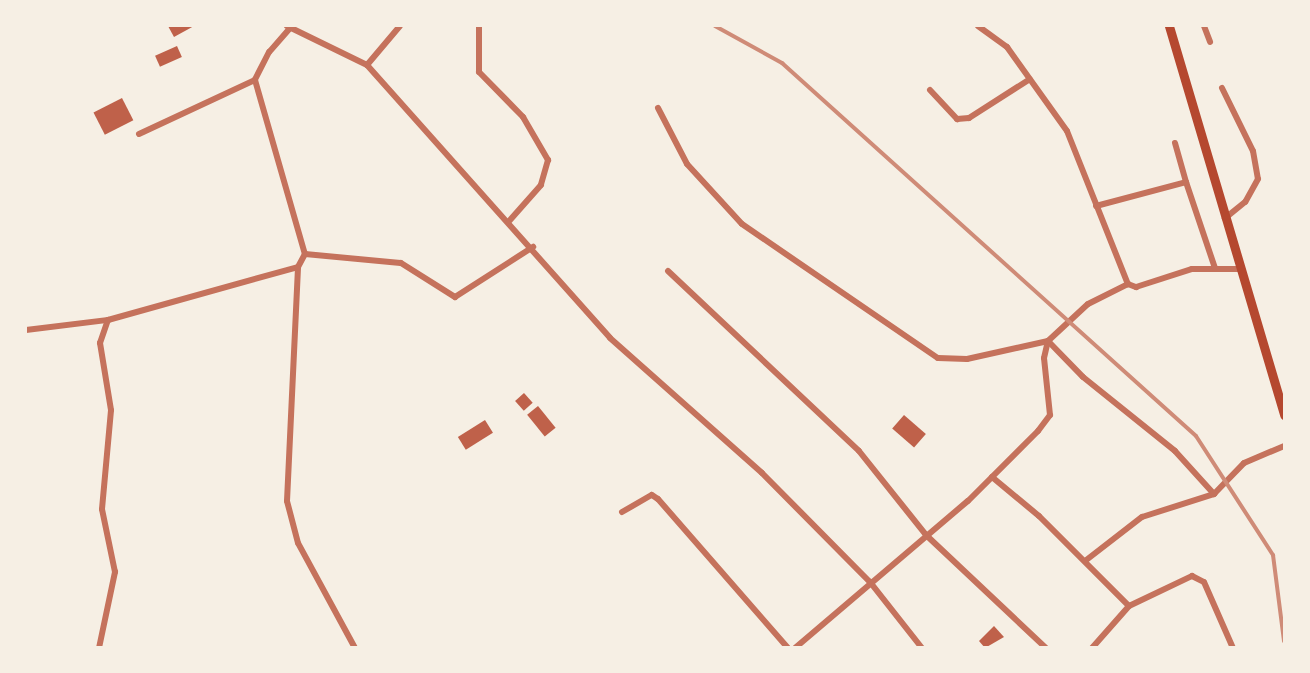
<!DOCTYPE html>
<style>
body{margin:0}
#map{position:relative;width:1310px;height:673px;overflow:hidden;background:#f6efe4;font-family:Poppins,sans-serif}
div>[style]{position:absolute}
.building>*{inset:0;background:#bf614a;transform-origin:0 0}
.minor>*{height:6px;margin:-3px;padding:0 3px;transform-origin:3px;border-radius:3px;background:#c5725c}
.primary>*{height:9px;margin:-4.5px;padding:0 4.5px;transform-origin:4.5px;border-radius:4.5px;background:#b5482f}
.rail>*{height:4px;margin:-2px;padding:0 2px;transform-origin:2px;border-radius:2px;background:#cf8b77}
span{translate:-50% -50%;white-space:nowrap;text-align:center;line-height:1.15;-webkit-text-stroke:4.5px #f6efe4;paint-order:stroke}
.frame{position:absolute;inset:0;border:27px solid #f6efe4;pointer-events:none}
</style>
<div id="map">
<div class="building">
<div style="clip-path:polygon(168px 26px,194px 26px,174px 37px)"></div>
<div style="left:177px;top:46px;width:12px;height:24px;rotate:66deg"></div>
<div style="left:122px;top:98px;width:25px;height:32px;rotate:63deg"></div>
<div style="left:524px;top:393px;width:13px;height:12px;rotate:48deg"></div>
<div style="left:538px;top:406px;width:28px;height:14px;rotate:51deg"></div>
<div style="left:904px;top:415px;width:29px;height:18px;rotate:41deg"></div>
<div style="left:485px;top:420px;width:15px;height:32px;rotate:58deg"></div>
<div style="clip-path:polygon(994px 626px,1004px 637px,985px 648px,979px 641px)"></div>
</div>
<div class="minor">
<div style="left:287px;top:26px;width:89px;rotate:26deg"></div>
<div style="left:367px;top:65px;width:365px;rotate:48.3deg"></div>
<div style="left:610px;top:338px;width:203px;rotate:41.6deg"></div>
<div style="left:762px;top:473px;width:153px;rotate:45.3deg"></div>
<div style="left:870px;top:582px;width:84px;rotate:51.8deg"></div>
<div style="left:479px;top:26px;width:46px;rotate:90deg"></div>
<div style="left:479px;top:72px;width:63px;rotate:45.6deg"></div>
<div style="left:523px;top:117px;width:50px;rotate:59.8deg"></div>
<div style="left:548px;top:160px;width:26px;rotate:106deg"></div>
<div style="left:541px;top:185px;width:47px;rotate:131.5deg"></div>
<div style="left:978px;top:26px;width:36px;rotate:36deg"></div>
<div style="left:1007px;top:47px;width:103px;rotate:54.5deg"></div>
<div style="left:1067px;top:131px;width:165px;rotate:68.3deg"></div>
<div style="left:1128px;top:284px;width:9px;rotate:21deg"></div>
<div style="left:1136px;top:287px;width:59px;rotate:-17.8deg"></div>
<div style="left:1192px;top:269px;width:50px"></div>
<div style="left:1204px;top:26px;width:17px;rotate:69deg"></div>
<div style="left:291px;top:27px;width:33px;rotate:131deg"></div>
<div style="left:269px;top:52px;width:31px;rotate:117deg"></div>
<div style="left:255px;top:80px;width:181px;rotate:74deg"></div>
<div style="left:367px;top:65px;width:51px;rotate:-49.8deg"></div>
<div style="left:1222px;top:88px;width:70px;rotate:63.8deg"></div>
<div style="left:1253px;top:151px;width:28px;rotate:80deg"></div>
<div style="left:1258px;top:179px;width:26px;rotate:119deg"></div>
<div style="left:1245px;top:202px;width:26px;rotate:141deg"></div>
<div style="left:930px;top:90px;width:40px;rotate:47deg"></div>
<div style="left:957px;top:119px;width:12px;rotate:-5deg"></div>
<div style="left:969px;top:118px;width:72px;rotate:-32.6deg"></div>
<div style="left:658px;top:108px;width:63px;rotate:62.6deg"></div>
<div style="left:687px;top:164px;width:81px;rotate:47.5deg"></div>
<div style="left:742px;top:224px;width:237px;rotate:34.4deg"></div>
<div style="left:938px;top:358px;width:29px;rotate:2deg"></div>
<div style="left:967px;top:359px;width:83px;rotate:-12.5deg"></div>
<div style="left:1048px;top:341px;width:50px;rotate:45.8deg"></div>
<div style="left:1083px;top:377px;width:118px;rotate:38.8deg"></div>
<div style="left:1175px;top:451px;width:58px;rotate:47.8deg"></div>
<div style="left:1214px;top:494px;width:43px;rotate:-45.9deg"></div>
<div style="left:1244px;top:463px;width:43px;rotate:-23deg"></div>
<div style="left:139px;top:134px;width:128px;rotate:-25deg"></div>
<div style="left:1175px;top:143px;width:41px;rotate:74.2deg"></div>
<div style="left:1096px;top:206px;width:93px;rotate:-14.9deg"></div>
<div style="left:1186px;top:182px;width:91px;rotate:71.4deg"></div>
<div style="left:668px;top:271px;width:262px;rotate:43.3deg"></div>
<div style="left:859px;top:451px;width:107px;rotate:51.4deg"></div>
<div style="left:926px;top:535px;width:165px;rotate:43.3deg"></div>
<div style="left:26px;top:330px;width:83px;rotate:-7deg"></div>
<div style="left:108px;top:320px;width:197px;rotate:-15.6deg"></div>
<div style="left:992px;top:477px;width:61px;rotate:39.7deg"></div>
<div style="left:1039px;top:516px;width:127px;rotate:45deg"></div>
<div style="left:622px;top:512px;width:34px;rotate:-30deg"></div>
<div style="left:652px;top:495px;width:7px;rotate:34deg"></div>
<div style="left:658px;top:499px;width:198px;rotate:48.9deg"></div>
<div style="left:1085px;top:561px;width:72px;rotate:-37.7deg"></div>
<div style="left:1142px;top:517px;width:76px;rotate:-17.7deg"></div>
<div style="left:99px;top:648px;width:78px;rotate:-78.1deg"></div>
<div style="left:115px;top:572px;width:64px;rotate:-101.7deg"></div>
<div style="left:102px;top:509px;width:99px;rotate:-84.8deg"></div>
<div style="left:111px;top:410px;width:68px;rotate:-99.3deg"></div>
<div style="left:100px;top:343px;width:24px;rotate:-71deg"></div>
<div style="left:355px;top:648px;width:119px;rotate:-118.5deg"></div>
<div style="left:298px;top:543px;width:43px;rotate:-104.7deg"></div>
<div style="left:287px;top:501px;width:234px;rotate:-87.3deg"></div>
<div style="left:298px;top:267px;width:15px;rotate:-62deg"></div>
<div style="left:305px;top:254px;width:96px;rotate:5.4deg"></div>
<div style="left:401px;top:263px;width:64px;rotate:32.2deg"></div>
<div style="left:455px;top:297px;width:93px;rotate:-32.7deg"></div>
<div style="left:795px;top:648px;width:227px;rotate:-40.4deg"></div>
<div style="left:968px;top:501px;width:99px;rotate:-45deg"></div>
<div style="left:1038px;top:431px;width:20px;rotate:-53deg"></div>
<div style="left:1050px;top:415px;width:57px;rotate:-96deg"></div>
<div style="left:1044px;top:358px;width:17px;rotate:-77deg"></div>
<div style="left:1048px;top:341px;width:54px;rotate:-42.8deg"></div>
<div style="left:1088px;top:304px;width:45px;rotate:-26.6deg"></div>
<div style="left:1092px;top:648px;width:56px;rotate:-48.6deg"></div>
<div style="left:1129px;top:606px;width:70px;rotate:-25.5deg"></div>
<div style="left:1192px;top:576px;width:13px;rotate:27deg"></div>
<div style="left:1204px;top:582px;width:72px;rotate:66.3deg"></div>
</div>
<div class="primary">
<div style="left:1169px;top:26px;width:406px;rotate:73.5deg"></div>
</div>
<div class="rail">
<div style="left:715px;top:26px;width:77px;rotate:28.9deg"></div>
<div style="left:782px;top:63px;width:557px;rotate:42.02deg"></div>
<div style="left:1196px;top:436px;width:142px;rotate:57.1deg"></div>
<div style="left:1273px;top:555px;width:87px;rotate:82.7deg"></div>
</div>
<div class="frame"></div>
</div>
